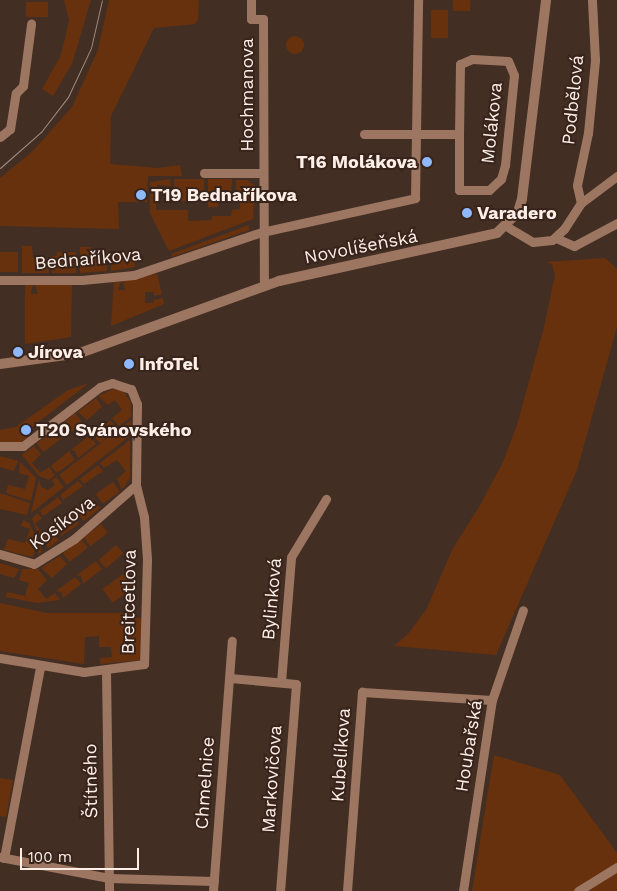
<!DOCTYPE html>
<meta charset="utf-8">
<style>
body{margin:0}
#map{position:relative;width:617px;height:891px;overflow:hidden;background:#432e23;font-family:"Work Sans",sans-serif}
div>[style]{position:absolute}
.green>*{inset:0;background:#68310e;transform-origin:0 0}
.round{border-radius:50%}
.minor>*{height:9px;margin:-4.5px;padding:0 4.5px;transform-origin:4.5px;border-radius:4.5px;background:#9d7661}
.tertiary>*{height:10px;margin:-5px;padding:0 5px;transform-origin:5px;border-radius:5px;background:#9d7661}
.tram>*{height:1px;margin:-0.5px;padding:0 0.5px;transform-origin:0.5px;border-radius:0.5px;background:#9f8e85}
.dots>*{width:14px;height:14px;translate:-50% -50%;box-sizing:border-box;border:2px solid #38241a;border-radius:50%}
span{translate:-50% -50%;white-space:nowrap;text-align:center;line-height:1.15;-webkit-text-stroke:4px #38241a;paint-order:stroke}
.street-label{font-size:18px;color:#fdefe8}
.poi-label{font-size:18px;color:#fdefe8;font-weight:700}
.right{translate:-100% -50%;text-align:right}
.left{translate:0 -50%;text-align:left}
.scale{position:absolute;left:20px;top:848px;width:119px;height:22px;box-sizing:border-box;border:2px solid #fdefe8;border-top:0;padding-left:6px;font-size:15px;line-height:18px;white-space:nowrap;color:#fdefe8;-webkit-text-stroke:4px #38241a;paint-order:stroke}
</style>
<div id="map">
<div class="green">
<div style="clip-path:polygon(64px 0,91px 0,72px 64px,53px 96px,42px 89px,60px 57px,65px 39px,69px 20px)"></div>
<div style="clip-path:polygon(109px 0,199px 0,198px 20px,195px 24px,154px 28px,111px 116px,110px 164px,158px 168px,180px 165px,182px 176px,148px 176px,147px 202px,118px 202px,119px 229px,0 226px,0 178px,32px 152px,72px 107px,98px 50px)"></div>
<div style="left:453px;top:0;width:17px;height:11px"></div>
<div style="left:26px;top:2px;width:22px;height:15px"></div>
<div style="left:431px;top:10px;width:17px;height:28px"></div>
<div class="round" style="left:286px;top:36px;width:18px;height:18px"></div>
<div style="clip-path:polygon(170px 179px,171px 186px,157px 185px,156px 210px,188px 210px,188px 221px,212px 220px,212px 216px,231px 216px,232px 210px,240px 209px,240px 197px,236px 197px,236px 180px,247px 180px,255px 186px,253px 219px,169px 251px,150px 213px,150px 182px)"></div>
<div style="left:174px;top:179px;width:30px;height:22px"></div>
<div style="clip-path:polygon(208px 179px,232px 179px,231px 195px,218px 194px,218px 207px,208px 207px)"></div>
<div style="clip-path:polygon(249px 225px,249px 230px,172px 257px,171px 254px)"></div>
<div style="clip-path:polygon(22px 246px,32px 246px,33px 258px,49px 258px,49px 273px,22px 273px)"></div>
<div style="clip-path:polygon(80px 247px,91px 247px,91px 258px,107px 258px,107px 271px,80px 273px)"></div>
<div style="left:0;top:252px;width:18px;height:20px"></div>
<div style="clip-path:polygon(57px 252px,76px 252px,76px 273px,52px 273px,52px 256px,57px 256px)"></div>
<div style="clip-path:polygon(115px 252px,135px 252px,135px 267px,111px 271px,111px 257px,115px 257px)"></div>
<div style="clip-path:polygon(605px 258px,617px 269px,617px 327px,577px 470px,496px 655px,394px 646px,407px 635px,426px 610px,453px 548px,479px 507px,503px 462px,517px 425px,544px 327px,555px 275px,552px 264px,546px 262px)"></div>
<div style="clip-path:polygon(157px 274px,162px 294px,154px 296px,154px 292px,145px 292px,145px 303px,154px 303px,154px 300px,163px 298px,164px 304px,111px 326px,114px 282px,121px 281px,118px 290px,125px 290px,123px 281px)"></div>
<div style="clip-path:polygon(25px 284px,33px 284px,31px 294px,38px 294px,35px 284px,72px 284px,71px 337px,25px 344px)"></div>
<div style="clip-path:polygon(89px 383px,32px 427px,29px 424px,22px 429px,27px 438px,22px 442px,0 442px,0 430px,16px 427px,68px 390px)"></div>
<div style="clip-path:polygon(113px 389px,123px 391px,131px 402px,131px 417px,119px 426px,112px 418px,122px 410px,115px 400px,108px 405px,98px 396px)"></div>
<div style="clip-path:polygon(96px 398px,102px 407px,87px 420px,78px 412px)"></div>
<div style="clip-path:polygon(75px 413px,82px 422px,67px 436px,57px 428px)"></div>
<div style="left:110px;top:420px;width:11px;height:23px;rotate:49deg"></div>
<div style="clip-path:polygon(131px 420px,131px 435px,67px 485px,59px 475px)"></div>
<div style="left:54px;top:430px;width:11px;height:22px;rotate:52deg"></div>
<div style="clip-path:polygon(90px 435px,96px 444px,78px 458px,75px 451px,71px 450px)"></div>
<div style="clip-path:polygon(130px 440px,130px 478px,122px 490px,117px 479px,126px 471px,117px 460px,104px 468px,100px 463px)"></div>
<div style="clip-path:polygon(34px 446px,41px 454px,32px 463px,40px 473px,49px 467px,55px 475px,49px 480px,39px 476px,22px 455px)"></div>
<div style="clip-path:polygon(69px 451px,75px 460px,57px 473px,51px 466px)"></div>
<div style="clip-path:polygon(0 456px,18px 461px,14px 471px,0 467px)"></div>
<div style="clip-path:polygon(20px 462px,36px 478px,31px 501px,6px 493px,8px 485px,25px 489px,29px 476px,19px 473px)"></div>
<div style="clip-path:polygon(98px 465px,103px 471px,84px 484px,80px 479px)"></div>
<div style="clip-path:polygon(56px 477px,64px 487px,31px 513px,39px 479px,41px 487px,48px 490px,55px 485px,52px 480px)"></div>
<div style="clip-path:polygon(78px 481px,83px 486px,63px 500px,60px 495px)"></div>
<div style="left:113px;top:482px;width:12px;height:21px;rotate:55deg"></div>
<div style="clip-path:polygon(0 493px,30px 503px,27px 515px,0 509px)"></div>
<div style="clip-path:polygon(58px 497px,62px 503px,43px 516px,40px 511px)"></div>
<div style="left:92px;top:498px;width:13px;height:21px;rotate:51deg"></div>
<div style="clip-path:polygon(37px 513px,42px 518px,35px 524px,44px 535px,51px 530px,59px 540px,48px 548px,45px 544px,40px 548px,42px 552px,38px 554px,40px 538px,32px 519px)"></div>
<div style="left:72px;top:514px;width:12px;height:21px;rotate:55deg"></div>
<div style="clip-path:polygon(23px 520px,29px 523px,37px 538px,33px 557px,4px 550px,8px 539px,25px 543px,30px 529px,21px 526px)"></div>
<div style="left:101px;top:524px;width:11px;height:22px;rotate:52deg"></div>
<div style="left:81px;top:539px;width:11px;height:23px;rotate:52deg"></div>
<div style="left:116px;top:545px;width:11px;height:23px;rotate:49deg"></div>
<div style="clip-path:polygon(60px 556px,67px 564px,52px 578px,41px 568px)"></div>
<div style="clip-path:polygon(96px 561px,102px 569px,83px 584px,81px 576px,77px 575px)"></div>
<div style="clip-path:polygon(0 563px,19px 569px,14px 578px,0 574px)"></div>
<div style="clip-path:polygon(22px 569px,38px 569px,47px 580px,38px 589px,46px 599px,55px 593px,60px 600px,37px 603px,6px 597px,7px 592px,25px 596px,29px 583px,19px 580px)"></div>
<div style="left:126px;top:572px;width:17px;height:29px;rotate:54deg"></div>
<div style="clip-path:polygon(75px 577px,81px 584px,63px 598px,61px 592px,56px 591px)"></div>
<div style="clip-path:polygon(0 603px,47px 613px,131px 613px,132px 618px,144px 618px,141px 660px,100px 664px,100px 658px,112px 657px,111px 647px,99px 647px,99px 636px,85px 637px,84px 664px,0 651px)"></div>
<div style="clip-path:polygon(494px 755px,560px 775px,617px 853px,617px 891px,472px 891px)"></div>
<div style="clip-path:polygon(0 778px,13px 780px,6px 817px,0 816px)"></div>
</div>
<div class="minor">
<div style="left:251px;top:0;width:19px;rotate:90deg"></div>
<div style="left:251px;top:19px;width:12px"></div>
<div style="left:263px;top:19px;width:267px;rotate:89.8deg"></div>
<div style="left:364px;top:134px;width:95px"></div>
<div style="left:459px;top:134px;width:56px;rotate:90deg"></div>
<div style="left:459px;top:190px;width:30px"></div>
<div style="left:489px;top:190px;width:16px;rotate:-43deg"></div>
<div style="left:501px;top:179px;width:15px;rotate:-74deg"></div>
<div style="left:505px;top:165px;width:90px;rotate:-84.3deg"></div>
<div style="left:514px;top:75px;width:15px;rotate:-113deg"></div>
<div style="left:508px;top:61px;width:36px;rotate:-177deg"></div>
<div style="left:472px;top:59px;width:13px;rotate:157deg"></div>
<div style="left:460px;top:64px;width:70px;rotate:90.8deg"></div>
<div style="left:0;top:137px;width:13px;rotate:-39deg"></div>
<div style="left:10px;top:129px;width:36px;rotate:-81deg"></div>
<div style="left:16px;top:93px;width:10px;rotate:-45deg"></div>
<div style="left:23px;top:86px;width:63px;rotate:-82.6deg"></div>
<div style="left:204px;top:173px;width:58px"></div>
<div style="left:581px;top:203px;width:18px;rotate:-103deg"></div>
<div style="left:577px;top:185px;width:53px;rotate:-78.1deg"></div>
<div style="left:588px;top:133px;width:73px;rotate:-84.5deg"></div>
<div style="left:595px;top:60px;width:60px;rotate:-92.9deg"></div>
<div style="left:506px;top:226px;width:31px;rotate:31deg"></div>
<div style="left:533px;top:242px;width:19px;rotate:-6deg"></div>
<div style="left:552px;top:240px;width:16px;rotate:-43deg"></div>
<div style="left:564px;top:229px;width:31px;rotate:-57deg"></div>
<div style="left:581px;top:203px;width:45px;rotate:-36.9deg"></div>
<div style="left:556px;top:238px;width:20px;rotate:24deg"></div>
<div style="left:574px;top:246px;width:49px;rotate:-28.1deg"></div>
<div style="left:0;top:280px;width:82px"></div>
<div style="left:82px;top:280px;width:52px;rotate:-5.5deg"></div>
<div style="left:134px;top:275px;width:135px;rotate:-18.6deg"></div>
<div style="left:262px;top:232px;width:157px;rotate:-12.5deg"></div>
<div style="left:415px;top:198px;width:198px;rotate:-89.1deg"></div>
<div style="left:0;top:446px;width:23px"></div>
<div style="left:23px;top:446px;width:97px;rotate:-37.5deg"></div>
<div style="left:100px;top:387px;width:13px;rotate:-18deg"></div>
<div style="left:112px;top:383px;width:20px;rotate:18deg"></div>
<div style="left:131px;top:389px;width:16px;rotate:68deg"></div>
<div style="left:137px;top:404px;width:81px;rotate:90.7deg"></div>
<div style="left:136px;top:485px;width:33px;rotate:76deg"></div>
<div style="left:144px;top:517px;width:42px;rotate:85.9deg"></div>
<div style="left:147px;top:559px;width:105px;rotate:91.6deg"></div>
<div style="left:144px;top:664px;width:61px;rotate:172.4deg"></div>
<div style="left:84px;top:672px;width:85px;rotate:-170.5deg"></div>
<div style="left:0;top:554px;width:35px;rotate:16deg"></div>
<div style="left:34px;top:564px;width:47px;rotate:-32deg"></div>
<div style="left:74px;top:539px;width:82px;rotate:-41.1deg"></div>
<div style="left:106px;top:671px;width:220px;rotate:89.2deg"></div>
<div style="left:230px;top:678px;width:66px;rotate:5.2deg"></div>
<div style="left:296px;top:684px;width:208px;rotate:94.4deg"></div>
<div style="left:281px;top:682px;width:125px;rotate:-85.4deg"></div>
<div style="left:291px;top:557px;width:68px;rotate:-58.9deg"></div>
<div style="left:0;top:857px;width:111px;rotate:10.9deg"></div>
<div style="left:109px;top:878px;width:105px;rotate:1.6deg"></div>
<div style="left:4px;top:858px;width:194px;rotate:-79.3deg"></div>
<div style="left:213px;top:891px;width:251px;rotate:-85.7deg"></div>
<div style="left:347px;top:891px;width:200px;rotate:-85.7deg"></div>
<div style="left:362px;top:692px;width:130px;rotate:3.5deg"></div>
<div style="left:463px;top:891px;width:193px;rotate:-81.4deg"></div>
<div style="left:492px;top:700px;width:95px;rotate:-71deg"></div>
<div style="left:578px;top:891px;width:46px;rotate:-31.6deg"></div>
</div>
<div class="tertiary">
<div style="left:0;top:364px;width:81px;rotate:-7.8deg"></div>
<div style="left:80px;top:353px;width:212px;rotate:-19.9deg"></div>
<div style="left:279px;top:281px;width:223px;rotate:-12.4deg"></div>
<div style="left:497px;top:233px;width:30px;rotate:-45deg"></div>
<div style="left:518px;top:212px;width:14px;rotate:-73deg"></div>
<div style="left:522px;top:199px;width:200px;rotate:-83.1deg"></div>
</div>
<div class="tram">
<div style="left:0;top:168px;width:55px;rotate:-41.3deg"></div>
<div style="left:41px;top:132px;width:44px;rotate:-52.4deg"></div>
<div style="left:68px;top:97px;width:54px;rotate:-64.9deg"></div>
<div style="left:91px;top:48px;width:49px;rotate:-77.1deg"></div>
</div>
<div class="dots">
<div style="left:427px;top:162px;background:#8eb9fc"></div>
<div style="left:141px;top:195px;background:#8eb9fc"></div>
<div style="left:467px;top:213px;background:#8eb9fc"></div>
<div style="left:18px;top:352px;background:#8eb9fc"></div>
<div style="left:129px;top:364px;background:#8eb9fc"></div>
<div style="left:26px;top:430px;background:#8eb9fc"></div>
</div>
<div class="street-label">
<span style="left:247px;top:95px;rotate:-90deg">Hochmanova</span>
<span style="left:573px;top:100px;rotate:-84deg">Podbělová</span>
<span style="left:492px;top:123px;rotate:-84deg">Molákova</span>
<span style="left:361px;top:247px;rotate:-11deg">Novolíšeňská</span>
<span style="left:88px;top:259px;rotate:-5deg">Bednaříkova</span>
<span style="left:62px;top:523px;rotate:-37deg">Kosíkova</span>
<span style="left:272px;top:599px;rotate:-85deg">Bylinková</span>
<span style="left:129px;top:602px;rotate:-89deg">Breitcetlova</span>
<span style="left:469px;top:746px;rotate:-81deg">Houbařská</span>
<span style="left:341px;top:755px;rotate:-86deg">Kubelíkova</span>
<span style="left:272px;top:779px;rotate:-86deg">Markovičova</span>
<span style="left:91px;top:781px;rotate:-91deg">Štítného</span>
<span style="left:205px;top:783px;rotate:-86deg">Chmelnice</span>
</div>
<div class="poi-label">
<span class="right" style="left:417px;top:162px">T16 Molákova</span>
<span class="left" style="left:151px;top:195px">T19 Bednaříkova</span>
<span class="left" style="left:477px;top:213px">Varadero</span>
<span class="left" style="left:28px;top:352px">Jírova</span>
<span class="left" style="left:139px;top:364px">InfoTel</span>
<span class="left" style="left:36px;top:430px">T20 Svánovského</span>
</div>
<div class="scale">100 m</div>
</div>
